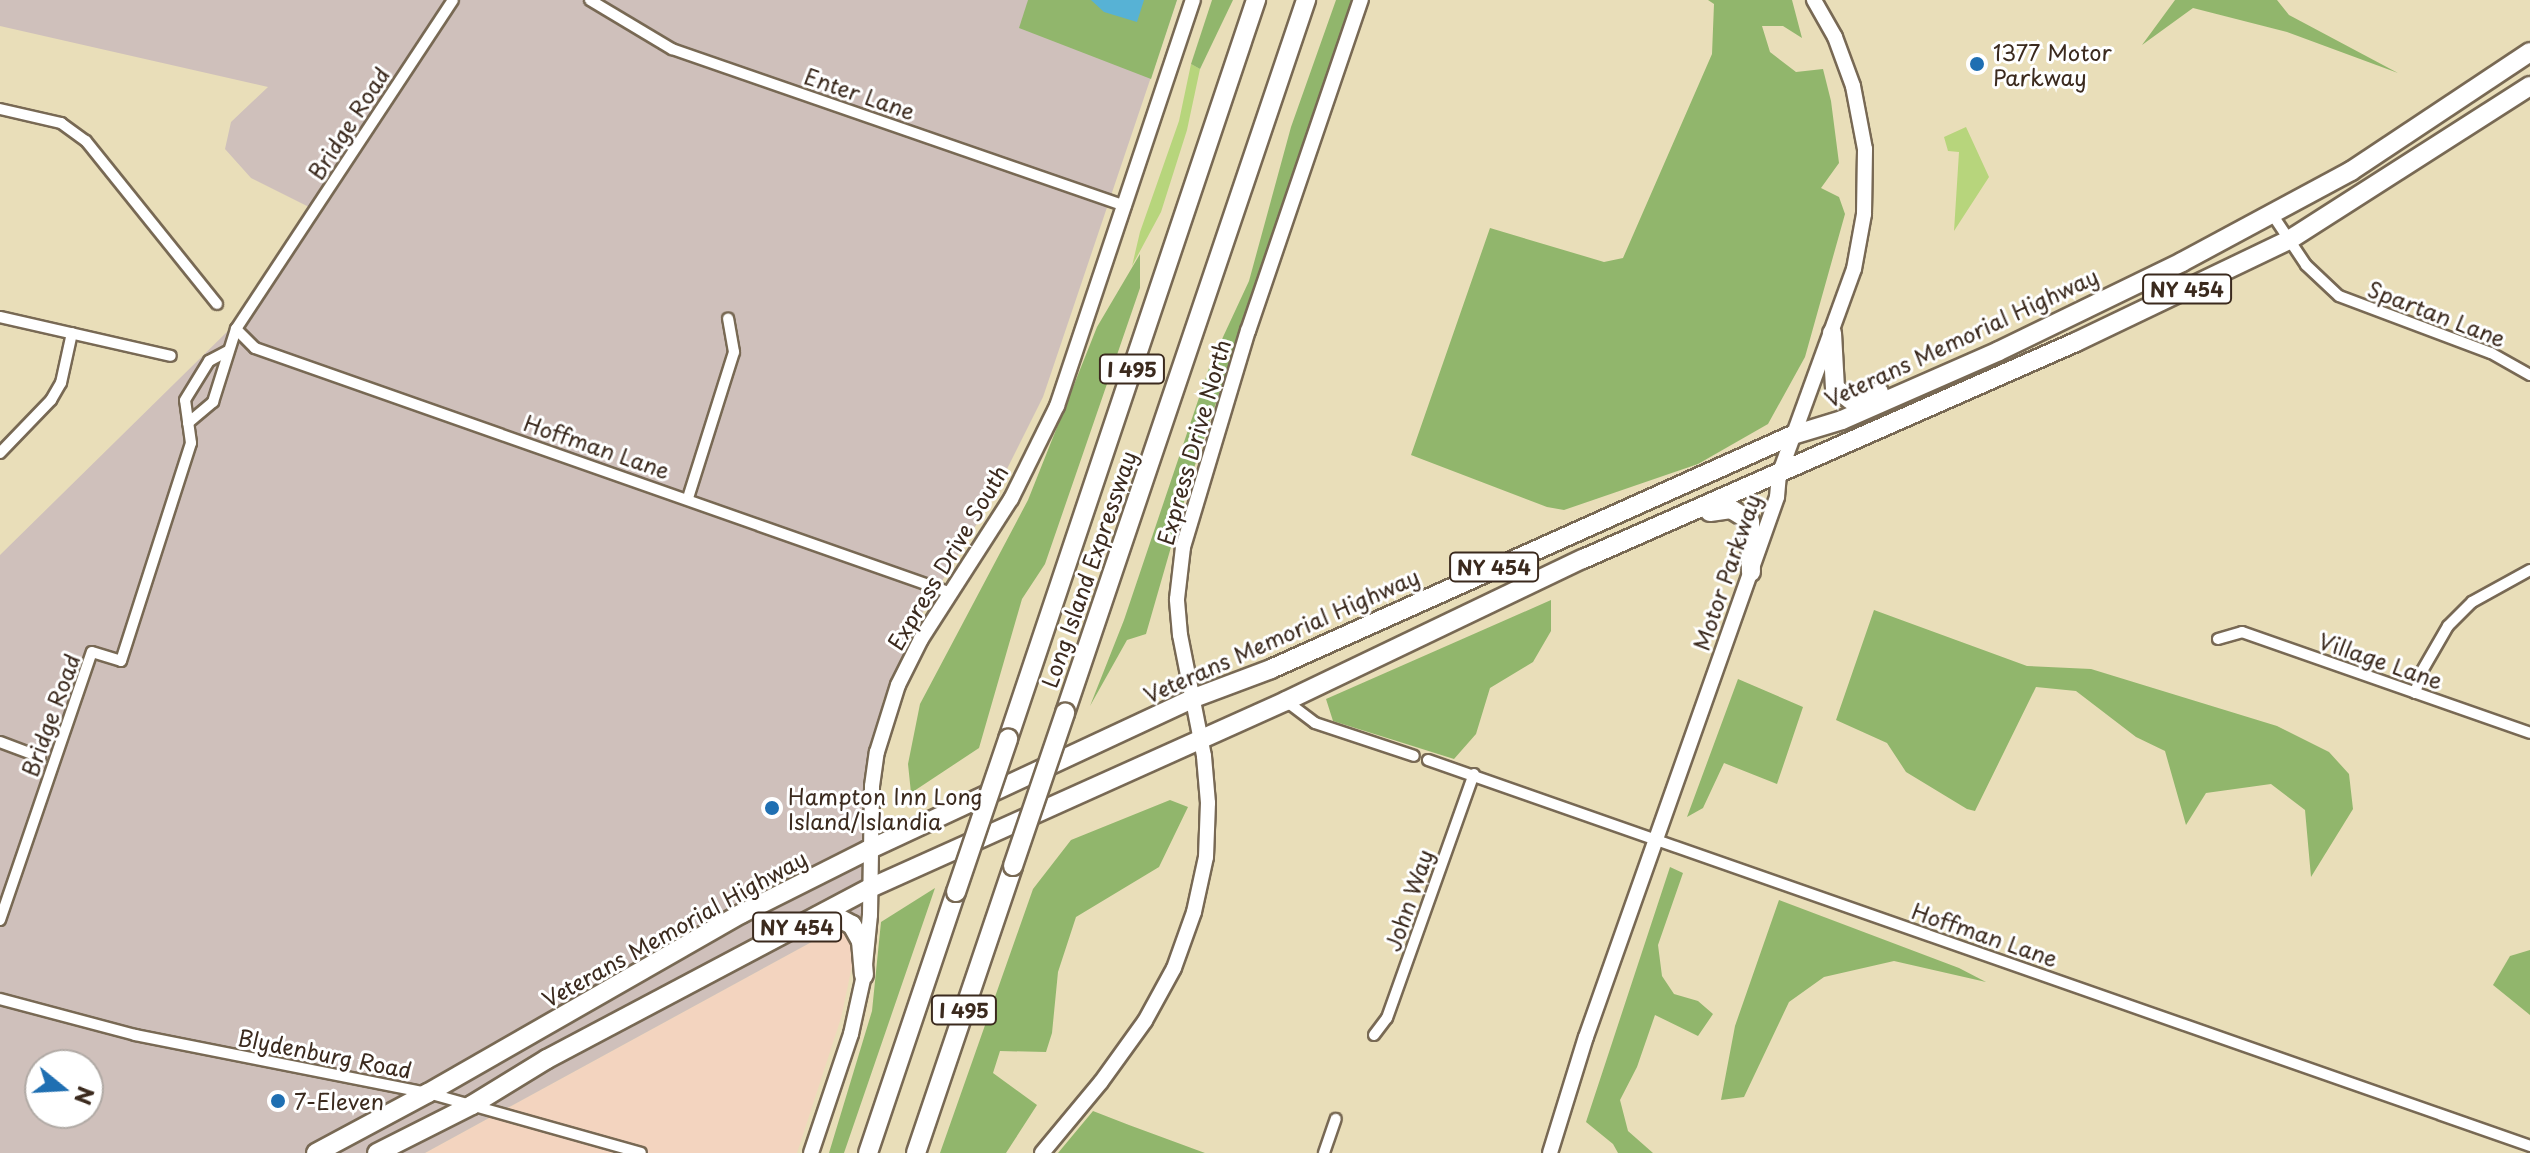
<!DOCTYPE html>
<style>
body{margin:0}
#map{position:relative;width:2530px;height:1153px;overflow:hidden;background:#e9deb9;font-family:"Playpen Sans",sans-serif}
div>[style]{position:absolute}
.built>*{inset:0;background:#f3d4bf}
.industrial>*{inset:0;background:#cfc0bb}
.green>*{inset:0;background:#b7d57c}
.forest>*{inset:0;background:#91b66c}
.water>*{inset:0;background:#57b2d5}
.roads{filter:drop-shadow(2px 0 #786954) drop-shadow(-2px 0 #786954) drop-shadow(0 2px #786954) drop-shadow(0 -2px #786954)}
.street>*{height:10px;margin:-5px;padding:0 5px;transform-origin:5px;border-radius:5px;background:#fff}
.secondary>*{height:14px;margin:-7px;padding:0 7px;transform-origin:7px;border-radius:7px;background:#fff}
.highway>*{height:18px;margin:-9px;padding:0 9px;transform-origin:9px;border-radius:9px;background:#fff}
.bridges{filter:drop-shadow(2px 0 #786954) drop-shadow(-2px 0 #786954) drop-shadow(0 2px #786954) drop-shadow(0 -2px #786954)}
.highway-bridge>*{height:18px;margin:-9px;padding:0 9px;transform-origin:9px;border-radius:9px;background:#fff}
.dots>*{width:22px;height:22px;translate:-50% -50%;box-sizing:border-box;border:4px solid #fff;border-radius:50%}
span{translate:-50% -50%;white-space:nowrap;text-align:center;line-height:1.15;-webkit-text-stroke:6px #fff;paint-order:stroke}
.shield-label span{padding:2px 6px;background:#fff;border:2px solid;border-radius:6px;-webkit-text-stroke-width:0}
.shield-label{font-size:20px;color:#3b2a1e;font-weight:700}
.poi-label{font-size:22px;color:#3b2a1e}
.left{translate:0 -50%;text-align:left}
.street-label{font-size:22px;color:#3b2a1e}
.north{position:absolute;left:24px;top:1049px;width:80px;height:80px;box-sizing:border-box;background:#fff;border:2px solid #b1aaa5;border-radius:50%;rotate:108deg;font-size:22px;font-weight:700;line-height:32px;text-align:center;color:#3b2a1e}
.north::after{content:'';display:block;margin:auto;width:28px;height:36px;background:#1f6fb2;clip-path:polygon(50% 0,100% 100%,50% 72%,0 100%)}
</style>
<div id="map">
<div class="built">
<div style="clip-path:polygon(863px 914px,841px 1018px,797px 1153px,425px 1153px)"></div>
</div>
<div class="industrial">
<div style="clip-path:polygon(evenodd,0 0,1177px 0,1043px 397px,992px 499px,923px 612px,883px 700px,870px 785px,863px 914px,425px 1153px,0 1153px,0 555px,235px 324px,313px 209px,251px 178px,225px 149px,231px 122px,268px 87px,0 26px,0 0,40px 1065px,88px 1065px,88px 1113px,40px 1113px,40px 1065px)"></div>
</div>
<div class="green">
<div style="clip-path:polygon(1191px 64px,1200px 69px,1187px 130px,1161px 212px,1132px 266px,1140px 232px,1179px 121px)"></div>
<div style="clip-path:polygon(1966px 127px,1989px 177px,1954px 231px,1959px 152px,1948px 151px,1944px 137px)"></div>
</div>
<div class="forest">
<div style="clip-path:polygon(1028px 0,1177px 0,1151px 79px,1019px 28px)"></div>
<div style="clip-path:polygon(1212px 0,1233px 0,1200px 69px,1191px 64px)"></div>
<div style="clip-path:polygon(1336px 0,1352px 0,1192px 474px,1146px 634px,1127px 640px,1090px 706px,1124px 620px,1210px 365px,1249px 281px,1291px 127px)"></div>
<div style="clip-path:polygon(1708px 0,1792px 0,1802px 38px,1783px 26px,1762px 26px,1770px 52px,1796px 72px,1823px 69px,1831px 101px,1839px 163px,1821px 188px,1839px 197px,1845px 214px,1805px 357px,1768px 424px,1698px 464px,1564px 510px,1547px 507px,1411px 455px,1490px 228px,1604px 262px,1623px 258px,1712px 54px,1714px 4px)"></div>
<div style="clip-path:polygon(2175px 0,2277px 0,2289px 15px,2398px 73px,2287px 32px,2193px 8px,2142px 45px)"></div>
<div style="clip-path:polygon(1140px 254px,1140px 288px,1045px 564px,1022px 599px,979px 748px,911px 793px,908px 764px,920px 704px,1028px 500px,1097px 327px)"></div>
<div style="clip-path:polygon(1551px 600px,1551px 631px,1533px 662px,1490px 688px,1476px 734px,1454px 759px,1333px 721px,1326px 699px)"></div>
<div style="clip-path:polygon(1874px 610px,2027px 666px,2091px 669px,2277px 726px,2329px 752px,2349px 774px,2353px 809px,2311px 877px,2305px 810px,2271px 784px,2206px 793px,2186px 825px,2165px 751px,2136px 737px,2076px 691px,2036px 687px,1975px 811px,1967px 809px,1906px 772px,1887px 743px,1836px 720px)"></div>
<div style="clip-path:polygon(1738px 679px,1803px 707px,1777px 784px,1724px 763px,1703px 808px,1687px 817px)"></div>
<div style="clip-path:polygon(1170px 800px,1188px 807px,1159px 867px,1076px 917px,1058px 972px,1052px 1033px,1046px 1052px,1000px 1051px,993px 1073px,1037px 1105px,1006px 1153px,940px 1153px,1033px 889px,1071px 840px)"></div>
<div style="clip-path:polygon(1670px 867px,1683px 873px,1658px 945px,1662px 976px,1674px 994px,1698px 1001px,1713px 1014px,1698px 1036px,1655px 1015px,1637px 1067px,1620px 1100px,1628px 1131px,1653px 1153px,1618px 1153px,1613px 1144px,1586px 1122px)"></div>
<div style="clip-path:polygon(935px 888px,844px 1153px,829px 1153px,872px 1011px,881px 922px)"></div>
<div style="clip-path:polygon(1779px 900px,1959px 968px,1986px 982px,1894px 961px,1824px 977px,1789px 1002px,1744px 1097px,1721px 1100px,1735px 1026px)"></div>
<div style="clip-path:polygon(2530px 950px,2530px 1015px,2493px 985px,2510px 956px)"></div>
<div style="clip-path:polygon(1093px 1111px,1129px 1125px,1205px 1153px,1058px 1153px)"></div>
</div>
<div class="water">
<div style="clip-path:polygon(1091px 0,1144px 0,1137px 22px,1104px 12px)"></div>
</div>
<div class="roads">
<div class="street">
<div style="left:590px;top:0;width:96px;rotate:30.9deg"></div>
<div style="left:672px;top:49px;width:480px;rotate:19.1deg"></div>
<div style="left:0;top:109px;width:63px;rotate:12.9deg"></div>
<div style="left:61px;top:123px;width:31px;rotate:36deg"></div>
<div style="left:86px;top:141px;width:209px;rotate:51.2deg"></div>
<div style="left:2272px;top:214px;width:61px;rotate:56.3deg"></div>
<div style="left:2306px;top:265px;width:45px;rotate:43.2deg"></div>
<div style="left:2339px;top:296px;width:162px;rotate:20.6deg"></div>
<div style="left:2491px;top:353px;width:45px;rotate:29.4deg"></div>
<div style="left:0;top:317px;width:175px;rotate:12.8deg"></div>
<div style="left:236px;top:329px;width:27px;rotate:45deg"></div>
<div style="left:255px;top:348px;width:738px;rotate:19.39deg"></div>
<div style="left:188px;top:423px;width:33px;rotate:-40deg"></div>
<div style="left:213px;top:402px;width:77px;rotate:-72.5deg"></div>
<div style="left:236px;top:329px;width:394px;rotate:-56.6deg"></div>
<div style="left:0;top:453px;width:74px;rotate:-46.1deg"></div>
<div style="left:51px;top:400px;width:20px;rotate:-60deg"></div>
<div style="left:61px;top:383px;width:51px;rotate:-77.6deg"></div>
<div style="left:688px;top:498px;width:153px;rotate:-72.5deg"></div>
<div style="left:734px;top:352px;width:34px;rotate:-100deg"></div>
<div style="left:2218px;top:639px;width:25px;rotate:-16deg"></div>
<div style="left:2242px;top:632px;width:305px;rotate:19.3deg"></div>
<div style="left:2415px;top:693px;width:23px;rotate:-72deg"></div>
<div style="left:2422px;top:671px;width:52px;rotate:-60deg"></div>
<div style="left:2448px;top:626px;width:34px;rotate:-45deg"></div>
<div style="left:2472px;top:602px;width:66px;rotate:-28.9deg"></div>
<div style="left:1286px;top:701px;width:36px;rotate:37deg"></div>
<div style="left:1315px;top:723px;width:104px;rotate:18.4deg"></div>
<div style="left:0;top:742px;width:43px;rotate:20.6deg"></div>
<div style="left:1428px;top:760px;width:1168px;rotate:19.3deg"></div>
<div style="left:0;top:920px;width:283px;rotate:-71.1deg"></div>
<div style="left:92px;top:652px;width:30px;rotate:17deg"></div>
<div style="left:121px;top:661px;width:229px;rotate:-72.2deg"></div>
<div style="left:191px;top:443px;width:43px;rotate:-97.9deg"></div>
<div style="left:185px;top:400px;width:46px;rotate:-58.4deg"></div>
<div style="left:209px;top:361px;width:21px;rotate:-28deg"></div>
<div style="left:0;top:999px;width:140px;rotate:14.9deg"></div>
<div style="left:135px;top:1035px;width:299px;rotate:11.2deg"></div>
<div style="left:428px;top:1093px;width:221px;rotate:15.7deg"></div>
<div style="left:1374px;top:1035px;width:21px;rotate:-53deg"></div>
<div style="left:1387px;top:1018px;width:259px;rotate:-70.4deg"></div>
<div style="left:1324px;top:1153px;width:36px;rotate:-71deg"></div>
</div>
<div class="secondary">
<div style="left:811px;top:1153px;width:126px;rotate:-71.4deg"></div>
<div style="left:851px;top:1034px;width:60px;rotate:-77.6deg"></div>
<div style="left:864px;top:975px;width:60px;rotate:-84.3deg"></div>
<div style="left:870px;top:915px;width:129px;rotate:-89.1deg"></div>
<div style="left:872px;top:786px;width:34px;rotate:-82deg"></div>
<div style="left:877px;top:752px;width:70px;rotate:-72.6deg"></div>
<div style="left:898px;top:685px;width:51px;rotate:-63.4deg"></div>
<div style="left:921px;top:639px;width:166px;rotate:-57.3deg"></div>
<div style="left:1011px;top:499px;width:104px;rotate:-63.7deg"></div>
<div style="left:1057px;top:406px;width:428px;rotate:-71.5deg"></div>
<div style="left:1042px;top:1153px;width:92px;rotate:-50.3deg"></div>
<div style="left:1101px;top:1082px;width:75px;rotate:-54.2deg"></div>
<div style="left:1145px;top:1021px;width:60px;rotate:-61.3deg"></div>
<div style="left:1174px;top:968px;width:59px;rotate:-70.3deg"></div>
<div style="left:1194px;top:912px;width:56px;rotate:-77.7deg"></div>
<div style="left:1206px;top:857px;width:54px;rotate:-87.9deg"></div>
<div style="left:1208px;top:803px;width:47px;rotate:-94.9deg"></div>
<div style="left:1204px;top:756px;width:123px;rotate:-101.2deg"></div>
<div style="left:1180px;top:635px;width:36px;rotate:-95deg"></div>
<div style="left:1177px;top:599px;width:52px;rotate:-83.4deg"></div>
<div style="left:1183px;top:547px;width:226px;rotate:-73.3deg"></div>
<div style="left:1248px;top:331px;width:350px;rotate:-71.2deg"></div>
<div style="left:1550px;top:1153px;width:121px;rotate:-72.8deg"></div>
<div style="left:1586px;top:1037px;width:573px;rotate:-70.52deg"></div>
<div style="left:1777px;top:497px;width:22px;rotate:-85deg"></div>
<div style="left:1779px;top:475px;width:219px;rotate:-70deg"></div>
<div style="left:1854px;top:269px;width:56px;rotate:-79.7deg"></div>
<div style="left:1864px;top:214px;width:65px;rotate:-89.1deg"></div>
<div style="left:1865px;top:149px;width:64px;rotate:-100.8deg"></div>
<div style="left:1853px;top:86px;width:52px;rotate:-110.2deg"></div>
<div style="left:1835px;top:37px;width:43px;rotate:-119.6deg"></div>
</div>
<div class="highway">
<div style="left:1832px;top:333px;width:55px;rotate:86.9deg"></div>
<div style="left:1835px;top:388px;width:20px;rotate:37deg"></div>
<div style="left:1851px;top:400px;width:29px;rotate:-16deg"></div>
<div style="left:1710px;top:512px;width:21px;rotate:-8deg"></div>
<div style="left:1731px;top:509px;width:22px;rotate:32deg"></div>
<div style="left:1750px;top:521px;width:51px;rotate:88.9deg"></div>
<div style="left:1065px;top:713px;width:753px;rotate:-71.32deg"></div>
<div style="left:1008px;top:739px;width:780px;rotate:-71.45deg"></div>
<div style="left:818px;top:916px;width:17px"></div>
<div style="left:835px;top:916px;width:19px;rotate:28deg"></div>
<div style="left:852px;top:925px;width:18px;rotate:61deg"></div>
<div style="left:861px;top:941px;width:34px;rotate:85deg"></div>
<div style="left:316px;top:1153px;width:127px;rotate:-28.2deg"></div>
<div style="left:428px;top:1093px;width:361px;rotate:-29.8deg"></div>
<div style="left:741px;top:914px;width:142px;rotate:-26.7deg"></div>
<div style="left:868px;top:850px;width:360px;rotate:-25deg"></div>
<div style="left:1194px;top:698px;width:82px;rotate:-20.6deg"></div>
<div style="left:1271px;top:669px;width:572px;rotate:-24.15deg"></div>
<div style="left:1793px;top:435px;width:51px;rotate:-17deg"></div>
<div style="left:1842px;top:420px;width:171px;rotate:-23.7deg"></div>
<div style="left:1999px;top:351px;width:203px;rotate:-25.9deg"></div>
<div style="left:2182px;top:262px;width:192px;rotate:-28.3deg"></div>
<div style="left:2351px;top:171px;width:215px;rotate:-33.6deg"></div>
<div style="left:377px;top:1153px;width:106px;rotate:-26.8deg"></div>
<div style="left:472px;top:1105px;width:88px;rotate:-31.5deg"></div>
<div style="left:547px;top:1059px;width:365px;rotate:-27.9deg"></div>
<div style="left:870px;top:888px;width:456px;rotate:-24.2deg"></div>
<div style="left:1286px;top:701px;width:329px;rotate:-25.6deg"></div>
<div style="left:1583px;top:559px;width:539px;rotate:-23.76deg"></div>
<div style="left:2076px;top:342px;width:236px;rotate:-25.6deg"></div>
<div style="left:2289px;top:240px;width:286px;rotate:-32.6deg"></div>
<div style="left:868px;top:1153px;width:275px;rotate:-71.4deg"></div>
<div style="left:916px;top:1153px;width:303px;rotate:-71.3deg"></div>
</div>
</div>
<div class="bridges">
<div class="highway-bridge">
<div style="left:1013px;top:866px;width:162px;rotate:-71.2deg"></div>
<div style="left:956px;top:892px;width:162px;rotate:-71.2deg"></div>
</div>
</div>
<div class="dots">
<div style="left:1977px;top:64px;background:#1f6fb2"></div>
<div style="left:772px;top:808px;background:#1f6fb2"></div>
<div style="left:278px;top:1101px;background:#1f6fb2"></div>
</div>
<div class="shield-label">
<span style="left:2187px;top:289px">NY 454</span>
<span style="left:1132px;top:369px">I 495</span>
<span style="left:1494px;top:567px">NY 454</span>
<span style="left:797px;top:927px">NY 454</span>
<span style="left:964px;top:1010px">I 495</span>
</div>
<div class="poi-label">
<span class="left" style="left:1993px;top:64px">1377 Motor<br>Parkway</span>
<span class="left" style="left:788px;top:808px">Hampton Inn Long<br>Island/Islandia</span>
<span class="left" style="left:294px;top:1101px">7-Eleven</span>
</div>
<div class="street-label">
<span style="left:860px;top:93px;rotate:19deg">Enter Lane</span>
<span style="left:348px;top:123px;rotate:-57deg">Bridge Road</span>
<span style="left:2437px;top:313px;rotate:21deg">Spartan Lane</span>
<span style="left:1961px;top:337px;rotate:-25deg">Veterans Memorial Highway</span>
<span style="left:1193px;top:442px;rotate:-74deg">Express Drive North</span>
<span style="left:597px;top:446px;rotate:19deg">Hoffman Lane</span>
<span style="left:947px;top:557px;rotate:-59deg">Express Drive South</span>
<span style="left:1088px;top:569px;rotate:-71deg">Long Island Expressway</span>
<span style="left:1726px;top:572px;rotate:-71deg">Motor Parkway</span>
<span style="left:1281px;top:635px;rotate:-24deg">Veterans Memorial Highway</span>
<span style="left:2381px;top:660px;rotate:19deg">Village Lane</span>
<span style="left:50px;top:715px;rotate:-70deg">Bridge Road</span>
<span style="left:1408px;top:900px;rotate:-71deg">John Way</span>
<span style="left:674px;top:928px;rotate:-29deg">Veterans Memorial Highway</span>
<span style="left:1985px;top:934px;rotate:19deg">Hoffman Lane</span>
<span style="left:325px;top:1053px;rotate:11deg">Blydenburg Road</span>
</div>
<div class="north">N</div>
</div>
